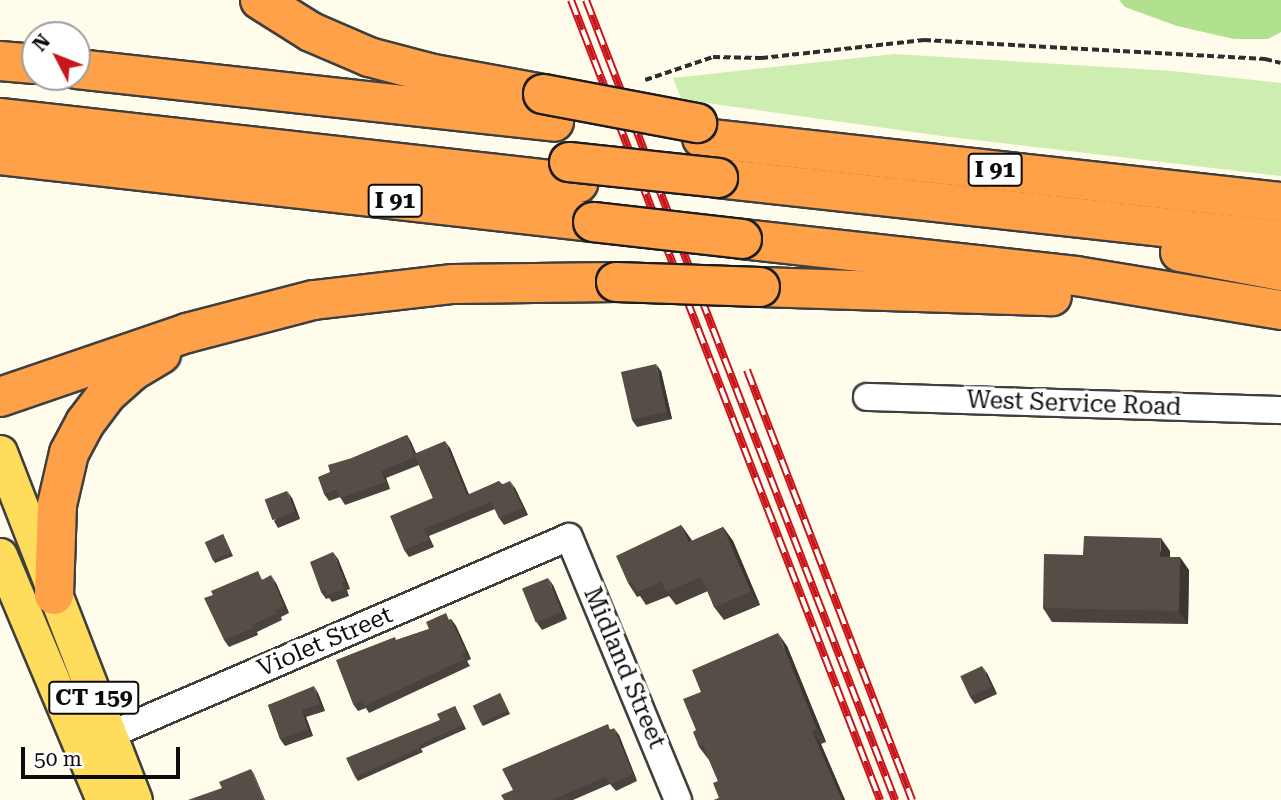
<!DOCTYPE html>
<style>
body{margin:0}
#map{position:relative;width:1281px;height:800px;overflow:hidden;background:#fffceb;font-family:"Roboto Serif",serif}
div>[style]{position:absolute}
.green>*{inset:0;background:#ceedb1}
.forest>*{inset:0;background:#b1e08e}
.path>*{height:3.5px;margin-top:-1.75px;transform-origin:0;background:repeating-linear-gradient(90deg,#2e2e2e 0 7px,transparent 0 10.5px)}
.roads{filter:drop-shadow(2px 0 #3f3f3f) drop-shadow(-2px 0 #3f3f3f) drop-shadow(0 2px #3f3f3f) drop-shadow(0 -2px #3f3f3f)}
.minor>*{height:26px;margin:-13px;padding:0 13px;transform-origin:13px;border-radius:13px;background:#fff}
.major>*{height:33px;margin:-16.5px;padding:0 16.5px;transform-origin:16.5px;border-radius:16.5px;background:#ffdc5b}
.highway>*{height:38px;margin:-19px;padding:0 19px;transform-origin:19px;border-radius:19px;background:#ffa149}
.rail>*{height:8px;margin-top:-4px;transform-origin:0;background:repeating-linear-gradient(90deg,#fff 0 16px,#ca161a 0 32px);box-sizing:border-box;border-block:2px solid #ca161a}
.bridges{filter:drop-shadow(2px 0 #1d1d1d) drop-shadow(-2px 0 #1d1d1d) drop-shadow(0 2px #1d1d1d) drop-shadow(0 -2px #1d1d1d)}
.highway-bridge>*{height:38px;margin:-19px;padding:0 19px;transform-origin:19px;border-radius:19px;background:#ffa149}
.wall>*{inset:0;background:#4a423d}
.shaded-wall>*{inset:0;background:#3c3632}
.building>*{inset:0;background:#564d47;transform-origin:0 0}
span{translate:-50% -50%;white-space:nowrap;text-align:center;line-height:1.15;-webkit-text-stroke:7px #fff;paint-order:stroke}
.shield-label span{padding:2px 5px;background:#fff;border:2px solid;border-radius:5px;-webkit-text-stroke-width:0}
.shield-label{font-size:23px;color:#0c0c0c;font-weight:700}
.street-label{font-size:24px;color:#0c0c0c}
.north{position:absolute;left:21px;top:21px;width:70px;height:70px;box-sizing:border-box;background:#fff;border:2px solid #9e9e9e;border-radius:50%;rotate:312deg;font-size:19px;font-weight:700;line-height:28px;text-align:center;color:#0c0c0c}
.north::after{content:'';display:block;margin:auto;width:24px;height:32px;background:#ca161a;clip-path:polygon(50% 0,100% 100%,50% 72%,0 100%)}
.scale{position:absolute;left:21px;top:747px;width:159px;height:32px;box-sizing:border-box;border:4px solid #0c0c0c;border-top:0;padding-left:9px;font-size:21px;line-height:24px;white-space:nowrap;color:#0c0c0c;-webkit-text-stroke:5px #fff;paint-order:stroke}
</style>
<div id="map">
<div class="green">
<div style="clip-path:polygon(894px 54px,1172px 71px,1281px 83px,1281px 176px,942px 136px,714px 104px,681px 98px,673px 78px)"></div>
</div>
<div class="forest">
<div style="clip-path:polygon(1119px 0,1281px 0,1281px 32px,1268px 39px,1234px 39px,1177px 26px,1125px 7px)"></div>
</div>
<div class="path">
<div style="left:645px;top:80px;width:72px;rotate:-18.7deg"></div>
<div style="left:713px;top:57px;width:48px;rotate:1.2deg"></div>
<div style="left:761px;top:58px;width:164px;rotate:-6.3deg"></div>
<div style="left:924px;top:40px;width:342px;rotate:3.2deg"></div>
<div style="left:1265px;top:59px;width:16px;rotate:14deg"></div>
</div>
<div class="roads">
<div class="minor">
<div style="left:867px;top:397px;width:414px;rotate:1.8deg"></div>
<div style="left:93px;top:742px;width:518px;rotate:-23.3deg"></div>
<div style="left:569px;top:537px;width:285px;rotate:67.5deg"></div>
</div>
<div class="major">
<div style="left:0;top:452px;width:373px;rotate:68.8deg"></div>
<div style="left:0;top:555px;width:266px;rotate:67.2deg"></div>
</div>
<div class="highway">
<div style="left:260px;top:0;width:60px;rotate:32.1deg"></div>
<div style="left:311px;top:32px;width:63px;rotate:23.3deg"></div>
<div style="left:369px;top:57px;width:62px;rotate:14.9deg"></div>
<div style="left:429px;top:73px;width:116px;rotate:10.4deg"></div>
<div style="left:0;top:61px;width:35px;rotate:5deg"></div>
<div style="left:77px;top:69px;width:480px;rotate:6.3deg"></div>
<div style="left:0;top:118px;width:582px;rotate:6.42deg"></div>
<div style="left:702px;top:138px;width:583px;rotate:6.31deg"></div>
<div style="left:0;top:155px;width:597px;rotate:6.45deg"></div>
<div style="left:718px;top:178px;width:566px;rotate:6.28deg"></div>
<div style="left:742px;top:239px;width:336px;rotate:6.3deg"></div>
<div style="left:1076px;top:276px;width:208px;rotate:9.4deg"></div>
<div style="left:1180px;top:252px;width:103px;rotate:10.7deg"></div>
<div style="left:760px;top:287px;width:292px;rotate:1.8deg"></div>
<div style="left:0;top:397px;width:198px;rotate:-18.9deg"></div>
<div style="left:187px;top:333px;width:131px;rotate:-14.6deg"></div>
<div style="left:314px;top:300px;width:140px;rotate:-6.6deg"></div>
<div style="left:453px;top:284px;width:163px;rotate:-0.7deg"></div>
<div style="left:54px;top:595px;width:90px;rotate:-88.1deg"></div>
<div style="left:57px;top:505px;width:53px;rotate:-77deg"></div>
<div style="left:69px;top:453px;width:34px;rotate:-62deg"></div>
<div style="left:85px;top:423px;width:38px;rotate:-53deg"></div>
<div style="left:108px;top:393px;width:31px;rotate:-42deg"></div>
<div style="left:131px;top:372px;width:35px;rotate:-31deg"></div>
</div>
</div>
<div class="rail">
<div style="left:571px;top:0;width:858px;rotate:68.88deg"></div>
<div style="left:586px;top:0;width:858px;rotate:68.88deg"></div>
<div style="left:747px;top:370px;width:461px;rotate:69deg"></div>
</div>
<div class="bridges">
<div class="highway-bridge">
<div style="left:543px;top:94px;width:157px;rotate:10.7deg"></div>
<div style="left:569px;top:162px;width:150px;rotate:6.1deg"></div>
<div style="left:593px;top:222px;width:150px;rotate:6.5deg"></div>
<div style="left:616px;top:282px;width:144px;rotate:2deg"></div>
</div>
</div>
<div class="wall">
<div style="clip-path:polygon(661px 371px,672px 419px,637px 427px,632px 420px)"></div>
<div style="clip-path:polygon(407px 435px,411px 442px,416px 453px,450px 448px,469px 495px,499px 481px,502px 484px,515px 488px,528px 515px,504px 525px,499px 518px,495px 509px,429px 536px,434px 547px,409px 557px,404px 550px,433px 498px,419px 465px,386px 478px,390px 489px,345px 505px,340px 497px,329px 501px,324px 494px,330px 472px,352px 458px)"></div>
<div style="clip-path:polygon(292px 498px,300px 519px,278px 528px,274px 521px)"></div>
<div style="clip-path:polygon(681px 525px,692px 541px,723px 527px,733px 541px,760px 605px,724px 620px,714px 607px,708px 591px,676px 605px,669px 596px,646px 605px,640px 596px,637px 597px,628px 583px)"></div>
<div style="clip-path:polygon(223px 534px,233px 556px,215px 563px,213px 560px)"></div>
<div style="clip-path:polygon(1170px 551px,1170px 557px,1189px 570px,1188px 624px,1052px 622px,1043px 608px,1083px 555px)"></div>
<div style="clip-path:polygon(338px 559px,350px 589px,347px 590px,349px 596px,332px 602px,329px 598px,326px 599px,321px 592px)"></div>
<div style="clip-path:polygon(263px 579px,276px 583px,289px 613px,281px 617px,282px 620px,257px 632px,258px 635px,229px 647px,224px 640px)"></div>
<div style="clip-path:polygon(553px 585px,567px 619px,542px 630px,537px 623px)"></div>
<div style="clip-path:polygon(451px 619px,456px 626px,471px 659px,467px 661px,470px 666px,369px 713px,366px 708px,358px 711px,353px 704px,397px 640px,429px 629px)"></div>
<div style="clip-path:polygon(787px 646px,826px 742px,821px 744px,845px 800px,714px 800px,719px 798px,718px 781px,709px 760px,699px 747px,696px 730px)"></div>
<div style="clip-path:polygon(987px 673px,997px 694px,975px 704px,970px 697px)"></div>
<div style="clip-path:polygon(318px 693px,325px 711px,306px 717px,313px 736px,285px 746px,280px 739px,268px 705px)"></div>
<div style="clip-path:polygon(500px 693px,510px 714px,483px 726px,481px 723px)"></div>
<div style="clip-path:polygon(455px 706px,466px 729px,421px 749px,423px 752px,358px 781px,355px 777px,440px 720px)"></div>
<div style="clip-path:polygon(611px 729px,619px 735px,637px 781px,616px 791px,610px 784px,573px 800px,504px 800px,513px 790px)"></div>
</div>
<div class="shaded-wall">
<div style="clip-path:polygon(656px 364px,661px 371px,672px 419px,667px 412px)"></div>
<div style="clip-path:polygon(407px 435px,411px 442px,420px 464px,415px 457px)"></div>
<div style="clip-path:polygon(445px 441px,450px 448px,472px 502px,467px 495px)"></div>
<div style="clip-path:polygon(381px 471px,386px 478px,390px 489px,386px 482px)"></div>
<div style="clip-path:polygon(510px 481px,515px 488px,528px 515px,523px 508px)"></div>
<div style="clip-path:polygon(287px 491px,292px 498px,300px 519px,295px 512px)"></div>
<div style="clip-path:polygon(681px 525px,691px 539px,698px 555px,689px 542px)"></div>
<div style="clip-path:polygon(723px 527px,733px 541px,760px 605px,751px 592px)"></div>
<div style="clip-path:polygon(1161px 538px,1170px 551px,1170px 570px,1160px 557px)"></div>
<div style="clip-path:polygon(333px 552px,338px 559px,350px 589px,345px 582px)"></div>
<div style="clip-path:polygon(1180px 557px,1189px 570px,1188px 624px,1179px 611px)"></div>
<div style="clip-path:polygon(271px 575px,276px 583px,289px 613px,284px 606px)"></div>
<div style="clip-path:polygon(548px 578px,553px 585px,567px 619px,562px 612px)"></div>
<div style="clip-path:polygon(451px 619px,456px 626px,471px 659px,466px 652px)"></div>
<div style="clip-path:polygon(778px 633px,787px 646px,826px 742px,817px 729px)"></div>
<div style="clip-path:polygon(982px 666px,987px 673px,997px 694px,992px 687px)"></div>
<div style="clip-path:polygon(314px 686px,318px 693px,325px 711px,320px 704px)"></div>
<div style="clip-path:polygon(302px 710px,306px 717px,313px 736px,308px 729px)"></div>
<div style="clip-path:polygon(614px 728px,619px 735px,637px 781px,633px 774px)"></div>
<div style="clip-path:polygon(812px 731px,821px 744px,845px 800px,842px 800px)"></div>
<div style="clip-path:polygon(251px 769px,254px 774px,265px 800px,264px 800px)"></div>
</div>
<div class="building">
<div style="left:656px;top:364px;width:49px;height:36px;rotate:77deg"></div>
<div style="clip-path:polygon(407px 435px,415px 457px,381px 471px,386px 482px,340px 498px,337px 489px,324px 494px,318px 477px,330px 472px,328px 465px,352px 458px)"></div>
<div style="clip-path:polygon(445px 441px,467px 495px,499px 481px,501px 485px,510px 481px,523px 508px,499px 518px,491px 502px,424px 529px,429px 540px,404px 550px,390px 516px,433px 498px,414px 454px)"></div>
<div style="left:287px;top:491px;width:22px;height:24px;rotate:69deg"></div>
<div style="clip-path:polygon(681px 525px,689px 542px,723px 527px,751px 592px,714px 607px,701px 577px,666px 592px,662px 582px,637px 592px,632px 581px,628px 583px,616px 556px)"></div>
<div style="left:223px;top:534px;width:20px;height:20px;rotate:66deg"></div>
<div style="clip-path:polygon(1084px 536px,1161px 538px,1160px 557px,1180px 557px,1179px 611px,1043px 608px,1044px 554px,1083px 555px)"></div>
<div style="clip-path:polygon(333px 552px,345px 582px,342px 583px,344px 589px,327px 595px,325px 590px,321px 592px,310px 562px)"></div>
<div style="clip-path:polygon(258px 571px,262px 580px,271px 575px,284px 606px,276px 610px,277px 613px,252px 625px,253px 628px,224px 640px,204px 598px,213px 595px,211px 591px)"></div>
<div style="left:548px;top:578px;width:37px;height:28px;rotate:68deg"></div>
<div style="clip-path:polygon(446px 613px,449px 620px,451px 619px,466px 652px,462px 654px,465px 659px,364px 706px,362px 701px,353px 704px,336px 660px,395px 637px,396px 640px,429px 629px,426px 622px)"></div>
<div style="clip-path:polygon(778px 633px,817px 729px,812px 731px,842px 800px,714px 800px,719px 798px,713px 783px,718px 781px,703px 745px,699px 747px,693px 732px,696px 730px,683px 699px,701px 692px,692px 670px)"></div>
<div style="left:982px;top:666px;width:23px;height:24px;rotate:65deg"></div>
<div style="clip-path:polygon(314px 686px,320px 704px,302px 710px,308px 729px,280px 739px,268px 705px)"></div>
<div style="left:500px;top:693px;width:19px;height:30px;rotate:65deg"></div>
<div style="clip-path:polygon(455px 706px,463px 725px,419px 745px,420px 748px,355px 777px,346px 758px,440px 720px,437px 714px)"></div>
<div style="clip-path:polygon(608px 724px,610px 730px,614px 728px,633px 774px,611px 784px,605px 777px,552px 800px,504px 800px,501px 795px,513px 790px,502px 769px)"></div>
<div style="clip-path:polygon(251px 769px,264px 800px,188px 800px,222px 788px,219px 782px)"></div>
</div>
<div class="shield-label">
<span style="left:995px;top:170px">I 91</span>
<span style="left:395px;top:201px">I 91</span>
<span style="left:94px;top:698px">CT 159</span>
</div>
<div class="street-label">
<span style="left:1074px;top:404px;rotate:2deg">West Service Road</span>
<span style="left:325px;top:642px;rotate:-23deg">Violet Street</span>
<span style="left:624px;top:668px;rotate:67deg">Midland Street</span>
</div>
<div class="north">N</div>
<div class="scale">50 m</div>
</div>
